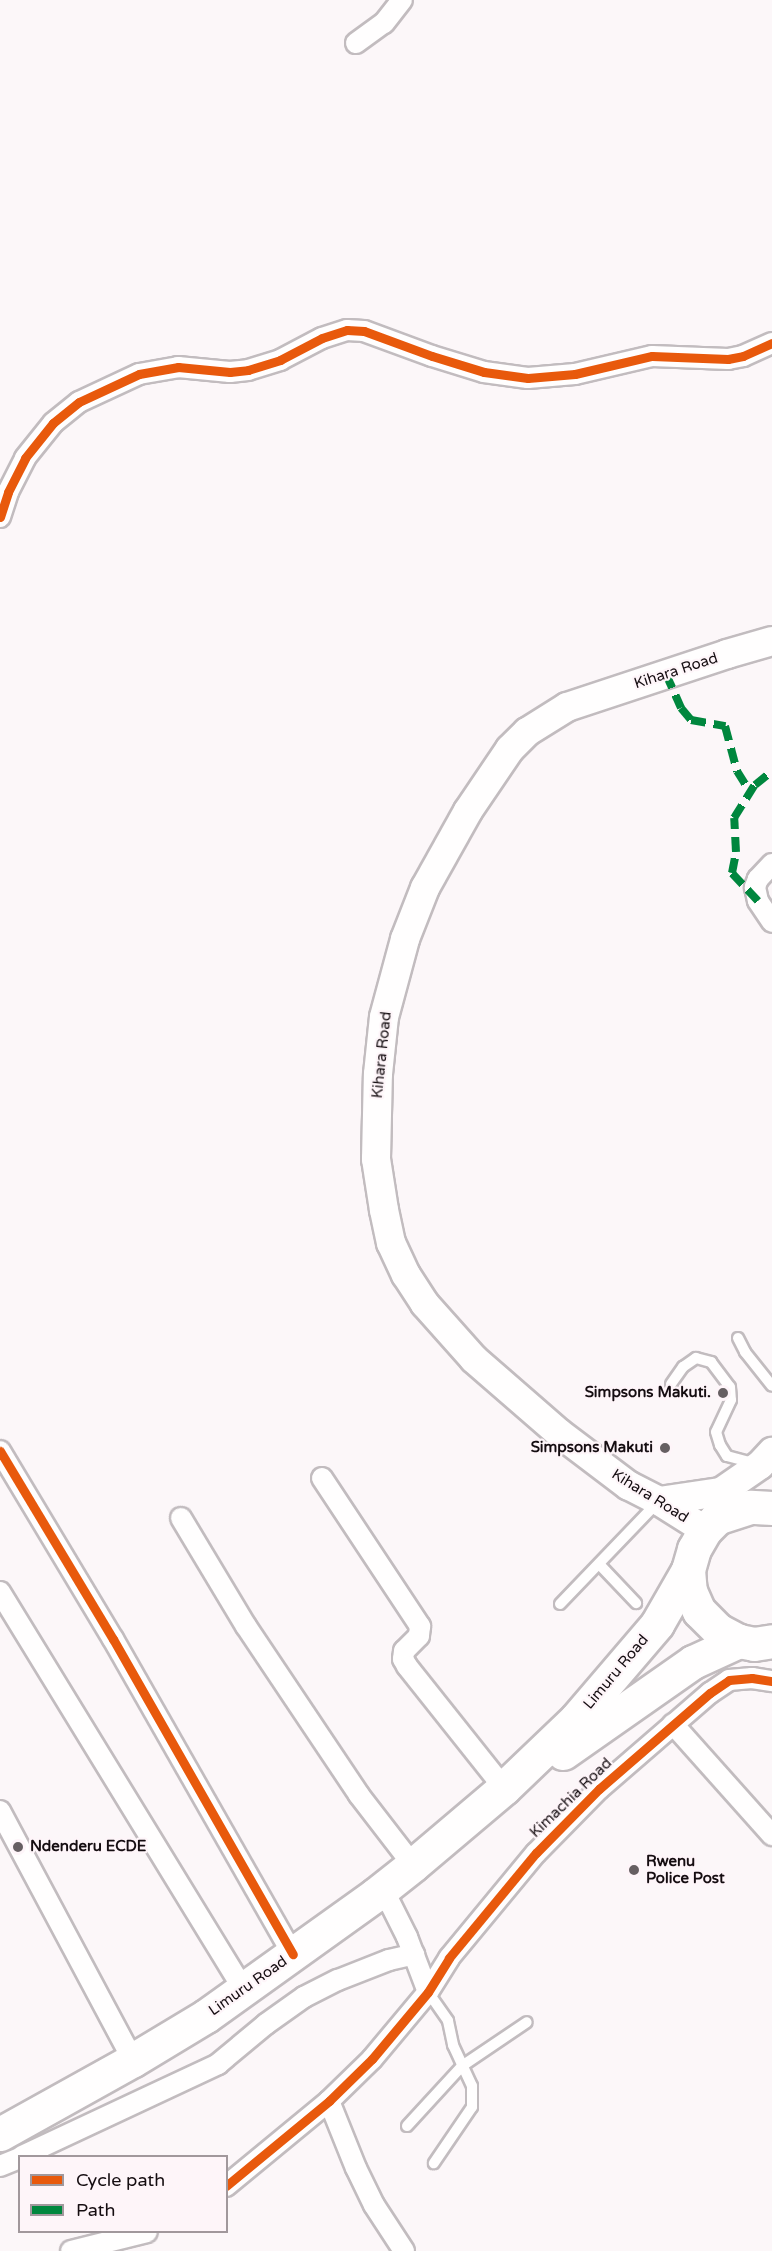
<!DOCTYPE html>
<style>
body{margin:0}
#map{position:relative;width:772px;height:2251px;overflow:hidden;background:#fcf7f9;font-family:"Varela Round",sans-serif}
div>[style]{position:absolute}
.roads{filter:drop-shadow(2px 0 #c2bcbf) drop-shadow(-2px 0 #c2bcbf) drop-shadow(0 2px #c2bcbf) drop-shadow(0 -2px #c2bcbf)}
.lane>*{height:10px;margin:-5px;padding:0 5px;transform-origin:5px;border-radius:5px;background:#fffefe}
.street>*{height:20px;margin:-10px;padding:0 10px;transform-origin:10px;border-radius:10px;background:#fffefe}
.secondary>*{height:28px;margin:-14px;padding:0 14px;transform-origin:14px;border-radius:14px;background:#fffefe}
.highway>*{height:33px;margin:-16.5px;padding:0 16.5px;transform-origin:16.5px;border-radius:16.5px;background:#fffefe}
.quiet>*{height:8px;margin-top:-4px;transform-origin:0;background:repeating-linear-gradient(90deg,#00873e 0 15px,transparent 0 23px)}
.cycleway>*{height:9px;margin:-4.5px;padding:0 4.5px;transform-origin:4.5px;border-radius:4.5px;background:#e8590c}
.dots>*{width:16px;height:16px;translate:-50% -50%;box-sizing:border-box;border:3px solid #fef5f9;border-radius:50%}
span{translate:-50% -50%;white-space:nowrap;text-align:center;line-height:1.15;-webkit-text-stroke:4.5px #fef5f9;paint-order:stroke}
.street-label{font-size:15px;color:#150d11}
.poi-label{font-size:15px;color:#150d11;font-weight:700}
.right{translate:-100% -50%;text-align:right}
.left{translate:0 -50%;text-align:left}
.legend{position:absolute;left:18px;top:2155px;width:210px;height:78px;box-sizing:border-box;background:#fef5f9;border:2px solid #a1989c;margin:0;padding:8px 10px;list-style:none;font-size:18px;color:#150d11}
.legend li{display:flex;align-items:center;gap:12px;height:30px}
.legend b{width:30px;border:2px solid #a1989c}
</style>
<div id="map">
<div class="roads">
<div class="lane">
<div style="left:738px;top:1338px;width:16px;rotate:63deg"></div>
<div style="left:745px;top:1352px;width:43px;rotate:51.5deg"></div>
<div style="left:671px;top:1384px;width:21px;rotate:-55deg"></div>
<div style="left:683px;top:1367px;width:16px;rotate:-35deg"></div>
<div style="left:696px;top:1358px;width:16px;rotate:15deg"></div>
<div style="left:711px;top:1362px;width:31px;rotate:53deg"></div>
<div style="left:730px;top:1387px;width:13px;rotate:86deg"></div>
<div style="left:731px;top:1400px;width:35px;rotate:115deg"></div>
<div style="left:716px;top:1432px;width:14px;rotate:73deg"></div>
<div style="left:720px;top:1445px;width:13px;rotate:58deg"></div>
<div style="left:727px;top:1456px;width:28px;rotate:15deg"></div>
<div style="left:599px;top:1564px;width:54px;rotate:46.5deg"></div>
<div style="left:560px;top:1604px;width:140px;rotate:-46.2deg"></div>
<div style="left:428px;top:1992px;width:35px;rotate:55deg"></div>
<div style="left:448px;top:2021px;width:25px;rotate:78deg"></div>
<div style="left:453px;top:2045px;width:45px;rotate:65.1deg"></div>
<div style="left:472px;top:2086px;width:21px;rotate:90deg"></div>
<div style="left:472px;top:2107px;width:68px;rotate:124.2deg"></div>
<div style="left:407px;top:2126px;width:81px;rotate:-47.5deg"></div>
<div style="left:462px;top:2066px;width:78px;rotate:-34.1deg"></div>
</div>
<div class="street">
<div style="left:356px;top:43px;width:34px;rotate:-36deg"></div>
<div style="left:384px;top:23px;width:29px;rotate:-52deg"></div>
<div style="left:0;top:517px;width:26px;rotate:-72deg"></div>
<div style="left:8px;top:492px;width:38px;rotate:-63deg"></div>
<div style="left:25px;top:458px;width:45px;rotate:-51.3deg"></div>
<div style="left:53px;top:423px;width:33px;rotate:-39deg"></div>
<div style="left:79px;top:402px;width:66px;rotate:-25deg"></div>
<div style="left:139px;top:374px;width:40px;rotate:-10deg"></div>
<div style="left:178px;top:367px;width:52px;rotate:5.5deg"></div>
<div style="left:230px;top:372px;width:18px;rotate:-6deg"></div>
<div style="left:248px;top:370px;width:34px;rotate:-17deg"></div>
<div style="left:280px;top:360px;width:47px;rotate:-27.6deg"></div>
<div style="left:322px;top:338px;width:26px;rotate:-18deg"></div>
<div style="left:347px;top:330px;width:17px;rotate:3deg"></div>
<div style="left:364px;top:331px;width:72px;rotate:20.2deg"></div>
<div style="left:432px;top:356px;width:54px;rotate:17.1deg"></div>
<div style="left:484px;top:372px;width:44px;rotate:7.8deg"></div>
<div style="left:528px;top:378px;width:47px;rotate:-4.9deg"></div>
<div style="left:575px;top:374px;width:79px;rotate:-13.2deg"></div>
<div style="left:652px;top:356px;width:76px;rotate:2.3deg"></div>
<div style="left:728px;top:359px;width:15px;rotate:-11deg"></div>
<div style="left:743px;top:356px;width:32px;rotate:-24deg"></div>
<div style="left:772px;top:864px;width:21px;rotate:133deg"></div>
<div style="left:758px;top:879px;width:9px;rotate:111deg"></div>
<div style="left:755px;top:887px;width:14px;rotate:78deg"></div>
<div style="left:758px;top:901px;width:25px;rotate:56deg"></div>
<div style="left:0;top:1451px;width:219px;rotate:59deg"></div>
<div style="left:113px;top:1639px;width:363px;rotate:60.3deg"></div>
<div style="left:322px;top:1478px;width:178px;rotate:56.5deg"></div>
<div style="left:420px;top:1626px;width:10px;rotate:96deg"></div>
<div style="left:419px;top:1636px;width:21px;rotate:135deg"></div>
<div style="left:404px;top:1651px;width:8px;rotate:97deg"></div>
<div style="left:403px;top:1659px;width:8px;rotate:60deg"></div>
<div style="left:407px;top:1666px;width:156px;rotate:51.5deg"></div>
<div style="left:181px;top:1518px;width:126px;rotate:59deg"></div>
<div style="left:246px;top:1626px;width:203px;rotate:56.2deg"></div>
<div style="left:359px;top:1795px;width:88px;rotate:52.4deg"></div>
<div style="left:0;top:1592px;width:465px;rotate:58.5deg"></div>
<div style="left:673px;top:1724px;width:149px;rotate:48.3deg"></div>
<div style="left:0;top:1811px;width:282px;rotate:61.9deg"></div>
<div style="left:383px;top:1889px;width:54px;rotate:63.4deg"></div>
<div style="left:407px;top:1937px;width:59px;rotate:69.1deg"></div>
<div style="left:329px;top:2101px;width:72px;rotate:68.1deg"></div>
<div style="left:356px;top:2168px;width:41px;rotate:64.1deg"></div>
<div style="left:374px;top:2205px;width:55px;rotate:56.9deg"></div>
<div style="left:22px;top:2156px;width:217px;rotate:-25.1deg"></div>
<div style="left:218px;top:2064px;width:62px;rotate:-39.8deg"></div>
<div style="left:266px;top:2024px;width:47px;rotate:-35.4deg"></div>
<div style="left:304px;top:1997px;width:38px;rotate:-27deg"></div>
<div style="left:338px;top:1980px;width:55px;rotate:-21.4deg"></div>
<div style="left:389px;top:1960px;width:26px;rotate:-13deg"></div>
<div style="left:0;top:2166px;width:22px;rotate:-22deg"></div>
<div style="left:226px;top:2186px;width:134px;rotate:-39.5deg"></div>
<div style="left:329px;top:2101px;width:60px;rotate:-44.3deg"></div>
<div style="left:372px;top:2059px;width:87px;rotate:-50.1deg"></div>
<div style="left:428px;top:1992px;width:40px;rotate:-58deg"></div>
<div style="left:449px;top:1958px;width:136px;rotate:-50.4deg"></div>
<div style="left:536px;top:1853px;width:90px;rotate:-45.5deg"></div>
<div style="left:599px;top:1789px;width:147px;rotate:-40.9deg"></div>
<div style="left:710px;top:1693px;width:23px;rotate:-34deg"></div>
<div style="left:729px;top:1680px;width:23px;rotate:-5deg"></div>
<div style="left:752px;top:1678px;width:20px;rotate:9deg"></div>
<div style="left:71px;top:2251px;width:78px;rotate:-14deg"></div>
</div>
<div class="secondary">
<div style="left:659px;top:1501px;width:63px;rotate:-8.3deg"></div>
<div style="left:721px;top:1492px;width:47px;rotate:-34.7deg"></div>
<div style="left:760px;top:1465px;width:18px;rotate:-47deg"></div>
<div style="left:705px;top:1530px;width:54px;rotate:-147.8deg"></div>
<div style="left:659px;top:1501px;width:34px;rotate:-153deg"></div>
<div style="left:629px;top:1486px;width:88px;rotate:-142.9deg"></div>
<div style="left:559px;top:1433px;width:113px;rotate:-139deg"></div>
<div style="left:474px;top:1359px;width:74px;rotate:-131.7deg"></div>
<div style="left:425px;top:1304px;width:35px;rotate:-123deg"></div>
<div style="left:406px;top:1275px;width:35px;rotate:-115deg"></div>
<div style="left:391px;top:1243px;width:34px;rotate:-102deg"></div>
<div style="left:384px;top:1210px;width:52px;rotate:-98.9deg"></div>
<div style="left:376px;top:1159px;width:85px;rotate:-88.7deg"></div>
<div style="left:378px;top:1074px;width:57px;rotate:-84deg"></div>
<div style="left:384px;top:1017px;width:81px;rotate:-74.9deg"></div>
<div style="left:405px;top:939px;width:55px;rotate:-68.6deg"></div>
<div style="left:425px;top:888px;width:88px;rotate:-60.8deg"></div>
<div style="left:468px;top:811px;width:75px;rotate:-55.9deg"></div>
<div style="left:510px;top:749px;width:24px;rotate:-45deg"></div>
<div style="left:527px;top:732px;width:47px;rotate:-32deg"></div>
<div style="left:567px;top:707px;width:169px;rotate:-18.3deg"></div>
<div style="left:727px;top:654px;width:47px;rotate:-16.1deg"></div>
</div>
<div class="highway">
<div style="left:772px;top:1508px;width:22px;rotate:-177deg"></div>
<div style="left:750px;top:1507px;width:35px;rotate:162deg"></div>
<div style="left:717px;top:1518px;width:17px;rotate:135deg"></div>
<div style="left:705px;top:1530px;width:22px;rotate:120deg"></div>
<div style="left:694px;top:1549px;width:22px;rotate:106deg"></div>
<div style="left:688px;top:1570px;width:21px;rotate:85deg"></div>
<div style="left:690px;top:1591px;width:22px;rotate:66deg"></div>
<div style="left:699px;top:1611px;width:27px;rotate:45deg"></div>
<div style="left:718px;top:1630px;width:24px;rotate:28deg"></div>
<div style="left:739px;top:1641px;width:15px;rotate:11deg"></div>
<div style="left:754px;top:1644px;width:18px;rotate:-9deg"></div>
<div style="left:563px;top:1753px;width:159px;rotate:-35deg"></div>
<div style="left:693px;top:1662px;width:51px;rotate:-24.5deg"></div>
<div style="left:0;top:2134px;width:152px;rotate:-29.1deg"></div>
<div style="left:133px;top:2060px;width:85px;rotate:-31.1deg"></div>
<div style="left:206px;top:2016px;width:208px;rotate:-35.6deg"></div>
<div style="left:375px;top:1895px;width:48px;rotate:-38.3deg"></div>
<div style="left:413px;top:1865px;width:119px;rotate:-40.2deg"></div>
<div style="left:504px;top:1788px;width:100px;rotate:-43.8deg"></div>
<div style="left:576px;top:1719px;width:125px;rotate:-49.5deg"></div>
<div style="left:657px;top:1624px;width:62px;rotate:-60.1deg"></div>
</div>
</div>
<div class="quiet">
<div style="left:666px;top:674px;width:37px;rotate:66deg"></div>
<div style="left:681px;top:708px;width:16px;rotate:50deg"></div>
<div style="left:691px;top:720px;width:35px;rotate:10deg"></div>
<div style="left:725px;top:726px;width:47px;rotate:75.1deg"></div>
<div style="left:737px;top:771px;width:26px;rotate:58deg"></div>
<div style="left:758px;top:901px;width:38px;rotate:-133deg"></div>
<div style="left:732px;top:873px;width:21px;rotate:-79deg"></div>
<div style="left:736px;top:852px;width:34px;rotate:-93deg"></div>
<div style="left:734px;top:818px;width:39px;rotate:-58deg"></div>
<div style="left:755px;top:785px;width:22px;rotate:-39deg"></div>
</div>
<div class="cycleway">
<div style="left:0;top:517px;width:26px;rotate:-72deg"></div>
<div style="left:8px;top:492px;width:38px;rotate:-63deg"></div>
<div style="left:25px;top:458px;width:45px;rotate:-51.3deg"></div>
<div style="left:53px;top:423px;width:33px;rotate:-39deg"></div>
<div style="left:79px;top:402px;width:66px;rotate:-25deg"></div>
<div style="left:139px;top:374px;width:40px;rotate:-10deg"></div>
<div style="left:178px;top:367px;width:52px;rotate:5.5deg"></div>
<div style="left:230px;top:372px;width:18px;rotate:-6deg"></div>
<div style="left:248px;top:370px;width:34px;rotate:-17deg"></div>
<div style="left:280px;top:360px;width:47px;rotate:-27.6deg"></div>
<div style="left:322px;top:338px;width:26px;rotate:-18deg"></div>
<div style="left:347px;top:330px;width:17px;rotate:3deg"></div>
<div style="left:364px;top:331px;width:72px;rotate:20.2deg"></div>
<div style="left:432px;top:356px;width:54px;rotate:17.1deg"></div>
<div style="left:484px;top:372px;width:44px;rotate:7.8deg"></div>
<div style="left:528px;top:378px;width:47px;rotate:-4.9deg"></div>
<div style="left:575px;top:374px;width:79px;rotate:-13.2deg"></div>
<div style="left:652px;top:356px;width:76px;rotate:2.3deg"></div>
<div style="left:728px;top:359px;width:15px;rotate:-11deg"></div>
<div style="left:743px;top:356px;width:32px;rotate:-24deg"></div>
<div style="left:0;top:1451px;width:219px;rotate:59deg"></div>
<div style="left:113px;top:1639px;width:363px;rotate:60.3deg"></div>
<div style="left:226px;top:2186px;width:134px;rotate:-39.5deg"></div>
<div style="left:329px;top:2101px;width:60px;rotate:-44.3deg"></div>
<div style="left:372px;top:2059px;width:87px;rotate:-50.1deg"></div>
<div style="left:428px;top:1992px;width:40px;rotate:-58deg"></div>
<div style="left:449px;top:1958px;width:136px;rotate:-50.4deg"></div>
<div style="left:536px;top:1853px;width:90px;rotate:-45.5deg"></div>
<div style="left:599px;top:1789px;width:147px;rotate:-40.9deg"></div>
<div style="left:710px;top:1693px;width:23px;rotate:-34deg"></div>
<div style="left:729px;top:1680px;width:23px;rotate:-5deg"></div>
<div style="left:752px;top:1678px;width:20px;rotate:9deg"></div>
</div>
<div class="dots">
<div style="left:723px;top:1393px;background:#665f62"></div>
<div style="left:665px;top:1448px;background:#665f62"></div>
<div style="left:18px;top:1847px;background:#665f62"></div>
<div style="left:634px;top:1870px;background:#665f62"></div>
</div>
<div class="street-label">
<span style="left:676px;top:671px;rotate:-18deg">Kihara Road</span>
<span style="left:382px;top:1055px;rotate:-84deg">Kihara Road</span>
<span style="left:650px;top:1496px;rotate:32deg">Kihara Road</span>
<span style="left:616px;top:1672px;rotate:-50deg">Limuru Road</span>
<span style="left:571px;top:1798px;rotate:-44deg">Kimachia Road</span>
<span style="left:248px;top:1986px;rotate:-35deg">Limuru Road</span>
</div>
<div class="poi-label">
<span class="right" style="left:711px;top:1393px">Simpsons Makuti.</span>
<span class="right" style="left:653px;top:1448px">Simpsons Makuti</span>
<span class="left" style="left:30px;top:1847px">Ndenderu ECDE</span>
<span class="left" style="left:646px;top:1870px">Rwenu<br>Police Post</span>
</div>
<ul class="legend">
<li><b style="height:8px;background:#e8590c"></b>Cycle path</li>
<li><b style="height:8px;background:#00873e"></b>Path</li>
</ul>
</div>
